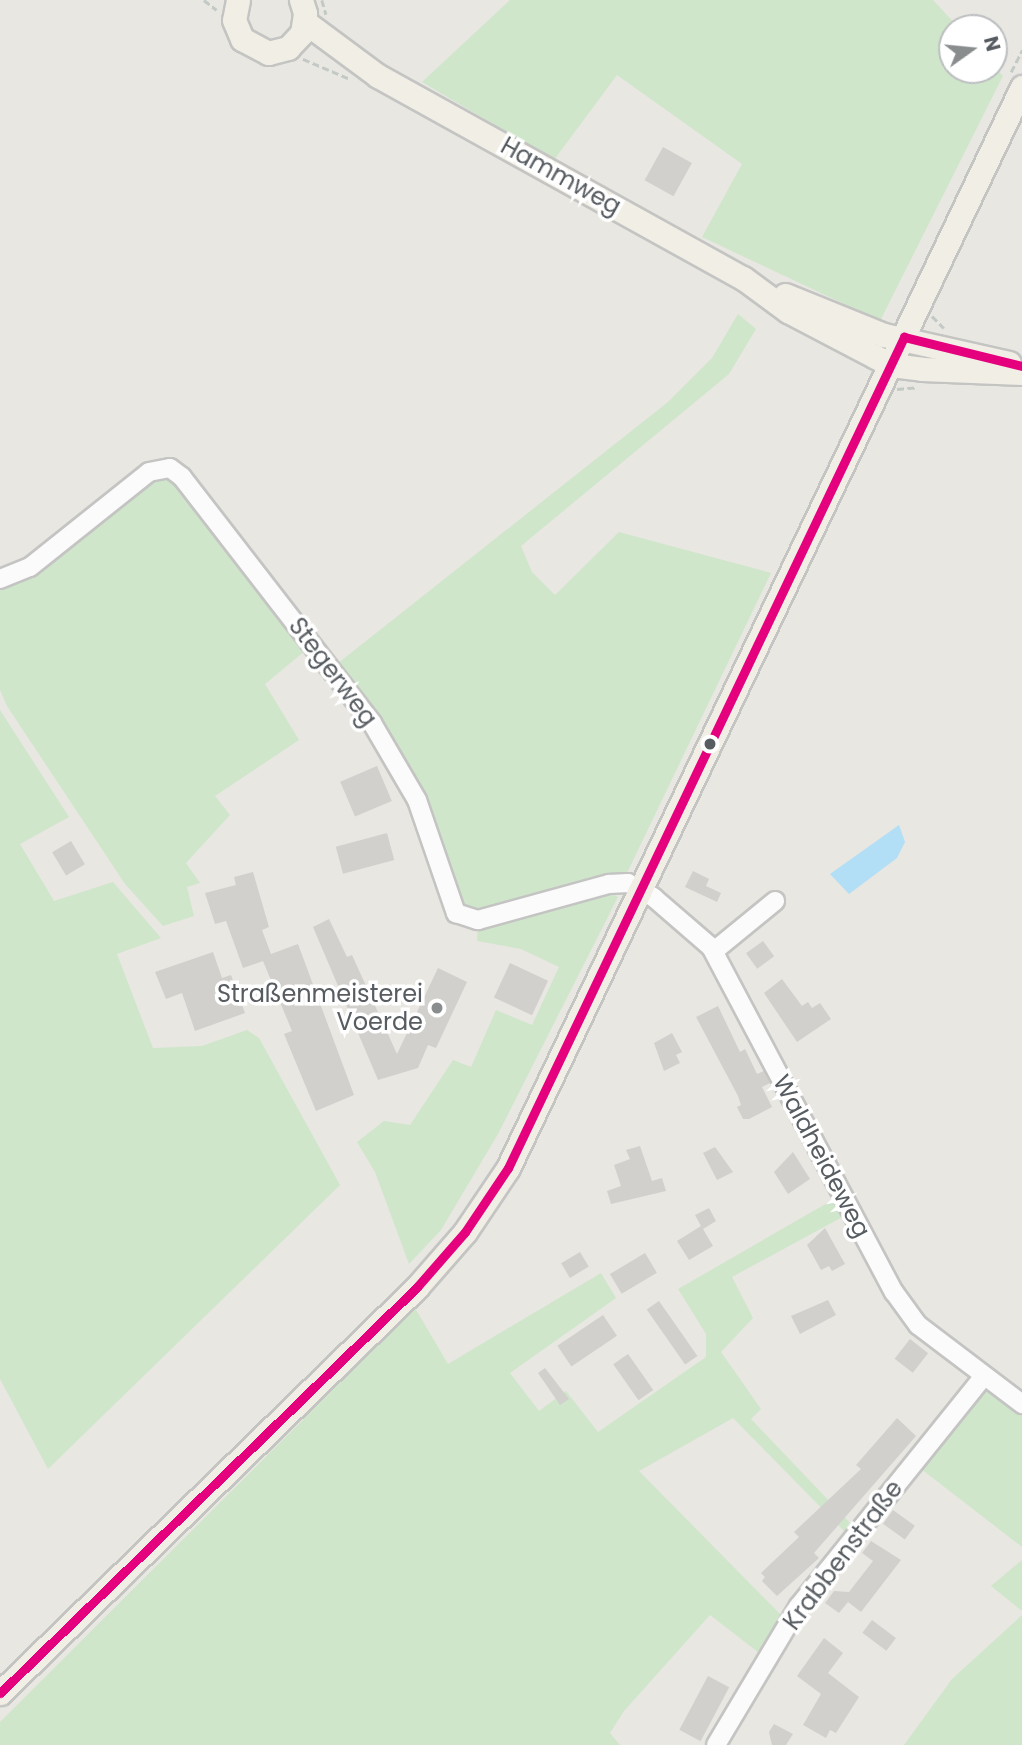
<!DOCTYPE html>
<meta charset="utf-8">
<style>
body{margin:0}
#map{position:relative;width:1022px;height:1745px;overflow:hidden;background:#e8e7e2;font-family:Poppins,sans-serif}
div>[style]{position:absolute}
.green>*{inset:0;background:#cfe6cb}
.water>*{inset:0;background:#b2def6}
.building>*{inset:0;background:#d1d0cd;transform-origin:0 0}
.path>*{height:2.5px;margin-top:-1.25px;transform-origin:0;background:repeating-linear-gradient(90deg,#c3cac6 0 7px,transparent 0 10.5px)}
.roads{filter:drop-shadow(2px 0 #c4c4c3) drop-shadow(-2px 0 #c4c4c3) drop-shadow(0 2px #c4c4c3) drop-shadow(0 -2px #c4c4c3)}
.minor>*{height:18px;margin:-9px;padding:0 9px;transform-origin:9px;border-radius:9px;background:#fcfbfb}
.major>*{height:23px;margin:-11.5px;padding:0 11.5px;transform-origin:11.5px;border-radius:11.5px;background:#f1efe5}
.bus-1>*{height:9px;margin:-4.5px;padding:0 4.5px;transform-origin:4.5px;border-radius:4.5px;background:#e5007d}
.dots>*{width:19px;height:19px;translate:-50% -50%;box-sizing:border-box;border:4px solid #fff;border-radius:50%}
span{translate:-50% -50%;white-space:nowrap;text-align:center;line-height:1.15;-webkit-text-stroke:7px #fff;paint-order:stroke}
.street-label{font-size:24px;color:#575c61}
.poi-label{font-size:24px;color:#575c61}
.right{translate:-100% -50%;text-align:right}
.north{position:absolute;left:938px;top:14px;width:70px;height:70px;box-sizing:border-box;background:#fff;border:2px solid #bcbec0;border-radius:50%;rotate:75deg;font-size:19px;font-weight:700;line-height:28px;text-align:center;color:#575c61}
.north::after{content:'';display:block;margin:auto;width:24px;height:32px;background:#8a8d8e;clip-path:polygon(50% 0,100% 100%,50% 72%,0 100%)}
</style>
<div id="map">
<div class="green">
<div style="clip-path:polygon(510px 0,933px 0,959px 28px,952px 28px,952px 70px,994px 70px,994px 66px,1003px 76px,880px 321px,702px 237px,742px 164px,617px 75px,554px 160px,422px 82px)"></div>
<div style="clip-path:polygon(738px 314px,756px 329px,729px 374px,521px 546px,532px 572px,555px 595px,619px 532px,771px 573px,627px 873px,484px 910px,466px 909px,458px 903px,337px 664px,668px 402px,712px 358px)"></div>
<div style="clip-path:polygon(167px 474px,177px 481px,311px 646px,265px 684px,299px 740px,215px 796px,230px 815px,186px 863px,200px 883px,187px 887px,194px 916px,163px 926px,125px 884px,7px 706px,0 690px,0 583px,146px 479px)"></div>
<div style="clip-path:polygon(0 710px,69px 817px,20px 844px,54px 901px,113px 882px,161px 938px,117px 954px,153px 1048px,202px 1046px,247px 1030px,259px 1038px,340px 1185px,48px 1469px,0 1379px)"></div>
<div style="clip-path:polygon(609px 892px,618px 897px,498px 1134px,441px 1230px,409px 1264px,375px 1172px,357px 1142px,384px 1121px,410px 1125px,453px 1060px,471px 1067px,496px 1010px,532px 1025px,559px 967px,521px 949px,477px 941px,478px 928px)"></div>
<div style="clip-path:polygon(836px 1198px,846px 1215px,732px 1277px,753px 1318px,721px 1352px,761px 1409px,751px 1419px,854px 1527px,847px 1534px,733px 1418px,639px 1471px,786px 1620px,763px 1656px,710px 1615px,624px 1711px,610px 1733px,620px 1745px,0 1745px,0 1722px,415px 1308px,448px 1364px,601px 1273px,616px 1298px,510px 1373px,539px 1411px,566px 1391px,598px 1432px,706px 1357px,706px 1334px,678px 1289px)"></div>
<div style="clip-path:polygon(983px 1385px,1022px 1414px,1022px 1547px,916px 1465px)"></div>
<div style="clip-path:polygon(1022px 1560px,1022px 1611px,991px 1586px)"></div>
<div style="clip-path:polygon(1022px 1615px,1022px 1745px,904px 1745px,952px 1679px)"></div>
</div>
<div class="water">
<div style="clip-path:polygon(899px 825px,905px 842px,897px 858px,849px 894px,830px 874px)"></div>
</div>
<div class="building">
<div style="left:663px;top:147px;width:33px;height:38px;rotate:29deg"></div>
<div style="left:377px;top:766px;width:38px;height:40px;rotate:67deg"></div>
<div style="left:387px;top:833px;width:28px;height:53px;rotate:75deg"></div>
<div style="left:71px;top:841px;width:27px;height:22px;rotate:59deg"></div>
<div style="clip-path:polygon(693px 871px,709px 879px,706px 886px,721px 893px,717px 902px,685px 887px)"></div>
<div style="clip-path:polygon(253px 872px,269px 927px,262px 930px,271px 954px,298px 944px,354px 1095px,316px 1111px,284px 1034px,292px 1031px,263px 961px,243px 968px,226px 921px,215px 924px,205px 893px,236px 885px,234px 877px)"></div>
<div style="clip-path:polygon(329px 919px,347px 957px,352px 955px,397px 1054px,438px 968px,467px 982px,436px 1048px,428px 1045px,418px 1068px,378px 1080px,313px 927px)"></div>
<div style="left:763px;top:941px;width:19px;height:21px;rotate:54deg"></div>
<div style="clip-path:polygon(213px 952px,222px 978px,231px 975px,245px 1013px,195px 1031px,182px 993px,166px 999px,155px 972px)"></div>
<div style="left:510px;top:963px;width:42px;height:38px;rotate:25deg"></div>
<div style="clip-path:polygon(782px 979px,802px 1006px,808px 1002px,812px 1008px,820px 1003px,831px 1019px,797px 1042px,764px 993px)"></div>
<div style="clip-path:polygon(718px 1006px,740px 1052px,745px 1049px,757px 1074px,764px 1071px,770px 1083px,762px 1087px,772px 1107px,749px 1119px,743px 1119px,737px 1107px,741px 1105px,738px 1096px,696px 1017px)"></div>
<div style="clip-path:polygon(672px 1033px,682px 1052px,676px 1055px,680px 1063px,664px 1071px,654px 1043px)"></div>
<div style="clip-path:polygon(640px 1146px,652px 1181px,662px 1178px,666px 1191px,611px 1204px,607px 1191px,621px 1186px,614px 1165px,630px 1159px,626px 1150px)"></div>
<div style="clip-path:polygon(715px 1147px,733px 1172px,717px 1180px,703px 1153px)"></div>
<div style="clip-path:polygon(793px 1152px,810px 1179px,788px 1194px,774px 1172px)"></div>
<div style="clip-path:polygon(709px 1208px,716px 1221px,703px 1229px,713px 1246px,689px 1260px,677px 1241px,701px 1226px,695px 1215px)"></div>
<div style="clip-path:polygon(825px 1228px,845px 1264px,832px 1271px,829px 1266px,821px 1270px,807px 1245px)"></div>
<div style="left:580px;top:1252px;width:17px;height:22px;rotate:59deg"></div>
<div style="left:645px;top:1253px;width:23px;height:41px;rotate:59deg"></div>
<div style="clip-path:polygon(828px 1300px,836px 1315px,800px 1334px,791px 1316px)"></div>
<div style="left:659px;top:1301px;width:67px;height:15px;rotate:55deg"></div>
<div style="left:603px;top:1315px;width:25px;height:55px;rotate:56deg"></div>
<div style="left:910px;top:1339px;width:23px;height:25px;rotate:38deg"></div>
<div style="left:628px;top:1354px;width:44px;height:18px;rotate:55deg"></div>
<div style="clip-path:polygon(545px 1368px,569px 1399px,560px 1405px,538px 1373px)"></div>
<div style="clip-path:polygon(897px 1418px,916px 1436px,814px 1553px,819px 1558px,777px 1596px,762px 1581px,765px 1577px,761px 1573px,799px 1537px,794px 1532px,861px 1469px,856px 1465px)"></div>
<div style="left:893px;top:1510px;width:27px;height:17px;rotate:36deg"></div>
<div style="clip-path:polygon(871px 1541px,901px 1560px,861px 1612px,848px 1602px,839px 1613px,825px 1603px,834px 1591px,849px 1592px,873px 1561px,862px 1553px)"></div>
<div style="left:872px;top:1620px;width:30px;height:16px;rotate:37deg"></div>
<div style="clip-path:polygon(824px 1638px,843px 1653px,828px 1673px,859px 1697px,836px 1733px,830px 1730px,826px 1738px,803px 1725px,821px 1694px,797px 1676px)"></div>
<div style="left:708px;top:1676px;width:24px;height:61px;rotate:28deg"></div>
<div style="clip-path:polygon(774px 1724px,793px 1734px,786px 1745px,772px 1745px,769px 1732px)"></div>
</div>
<div class="path">
<div style="left:204px;top:0;width:16px;rotate:38deg"></div>
<div style="left:322px;top:0;width:15px;rotate:74deg"></div>
<div style="left:303px;top:59px;width:49px;rotate:22.9deg"></div>
<div style="left:1011px;top:72px;width:25px;rotate:-63deg"></div>
<div style="left:932px;top:316px;width:17px;rotate:45deg"></div>
<div style="left:897px;top:389px;width:21px;rotate:-5deg"></div>
</div>
<div class="roads">
<div class="minor">
<div style="left:0;top:579px;width:32px;rotate:-22deg"></div>
<div style="left:30px;top:567px;width:152px;rotate:-38.6deg"></div>
<div style="left:149px;top:472px;width:21px;rotate:-11deg"></div>
<div style="left:170px;top:468px;width:15px;rotate:37deg"></div>
<div style="left:182px;top:477px;width:311px;rotate:52.3deg"></div>
<div style="left:372px;top:723px;width:89px;rotate:59.7deg"></div>
<div style="left:417px;top:800px;width:120px;rotate:71deg"></div>
<div style="left:456px;top:913px;width:23px;rotate:18deg"></div>
<div style="left:478px;top:920px;width:136px;rotate:-15.4deg"></div>
<div style="left:609px;top:884px;width:19px;rotate:-3deg"></div>
<div style="left:628px;top:883px;width:29px;rotate:29deg"></div>
<div style="left:653px;top:897px;width:77px;rotate:40.8deg"></div>
<div style="left:711px;top:947px;width:391px;rotate:62.1deg"></div>
<div style="left:894px;top:1292px;width:41px;rotate:54deg"></div>
<div style="left:918px;top:1325px;width:131px;rotate:37.2deg"></div>
<div style="left:714px;top:951px;width:79px;rotate:-39.3deg"></div>
<div style="left:716px;top:1745px;width:162px;rotate:-59.2deg"></div>
<div style="left:799px;top:1606px;width:295px;rotate:-51.2deg"></div>
</div>
<div class="major">
<div style="left:238px;top:0;width:20px;rotate:101deg"></div>
<div style="left:234px;top:20px;width:21px;rotate:67deg"></div>
<div style="left:242px;top:39px;width:30px;rotate:28deg"></div>
<div style="left:268px;top:53px;width:21px;rotate:-14deg"></div>
<div style="left:288px;top:48px;width:21px;rotate:-47deg"></div>
<div style="left:302px;top:33px;width:20px;rotate:-81deg"></div>
<div style="left:305px;top:13px;width:14px;rotate:-107deg"></div>
<div style="left:305px;top:22px;width:91px;rotate:36.5deg"></div>
<div style="left:378px;top:76px;width:417px;rotate:29deg"></div>
<div style="left:743px;top:278px;width:56px;rotate:36.3deg"></div>
<div style="left:788px;top:311px;width:97px;rotate:27.6deg"></div>
<div style="left:874px;top:356px;width:19px;rotate:28deg"></div>
<div style="left:891px;top:365px;width:31px;rotate:7deg"></div>
<div style="left:922px;top:369px;width:100px;rotate:2.3deg"></div>
<div style="left:785px;top:295px;width:107px;rotate:22deg"></div>
<div style="left:884px;top:335px;width:128px;rotate:12.6deg"></div>
<div style="left:0;top:1693px;width:582px;rotate:-44.23deg"></div>
<div style="left:417px;top:1287px;width:73px;rotate:-48.9deg"></div>
<div style="left:465px;top:1232px;width:77px;rotate:-56.1deg"></div>
<div style="left:508px;top:1168px;width:1197px;rotate:-64.57deg"></div>
</div>
</div>
<div class="bus-1">
<div style="left:0;top:1693px;width:582px;rotate:-44.23deg"></div>
<div style="left:417px;top:1287px;width:73px;rotate:-48.9deg"></div>
<div style="left:465px;top:1232px;width:77px;rotate:-56.1deg"></div>
<div style="left:508px;top:1168px;width:921px;rotate:-64.52deg"></div>
<div style="left:904px;top:337px;width:122px;rotate:13.8deg"></div>
</div>
<div class="dots">
<div style="left:710px;top:744px;background:#575c61"></div>
<div style="left:437px;top:1008px;background:#8a8d8e"></div>
</div>
<div class="street-label">
<span style="left:561px;top:176px;rotate:29deg">Hammweg</span>
<span style="left:333px;top:672px;rotate:53deg">Stegerweg</span>
<span style="left:822px;top:1156px;rotate:62deg">Waldheideweg</span>
<span style="left:843px;top:1555px;rotate:-53deg">Krabbenstraße</span>
</div>
<div class="poi-label">
<span class="right" style="left:423px;top:1008px">Straßenmeisterei<br>Voerde</span>
</div>
<div class="north">N</div>
</div>
